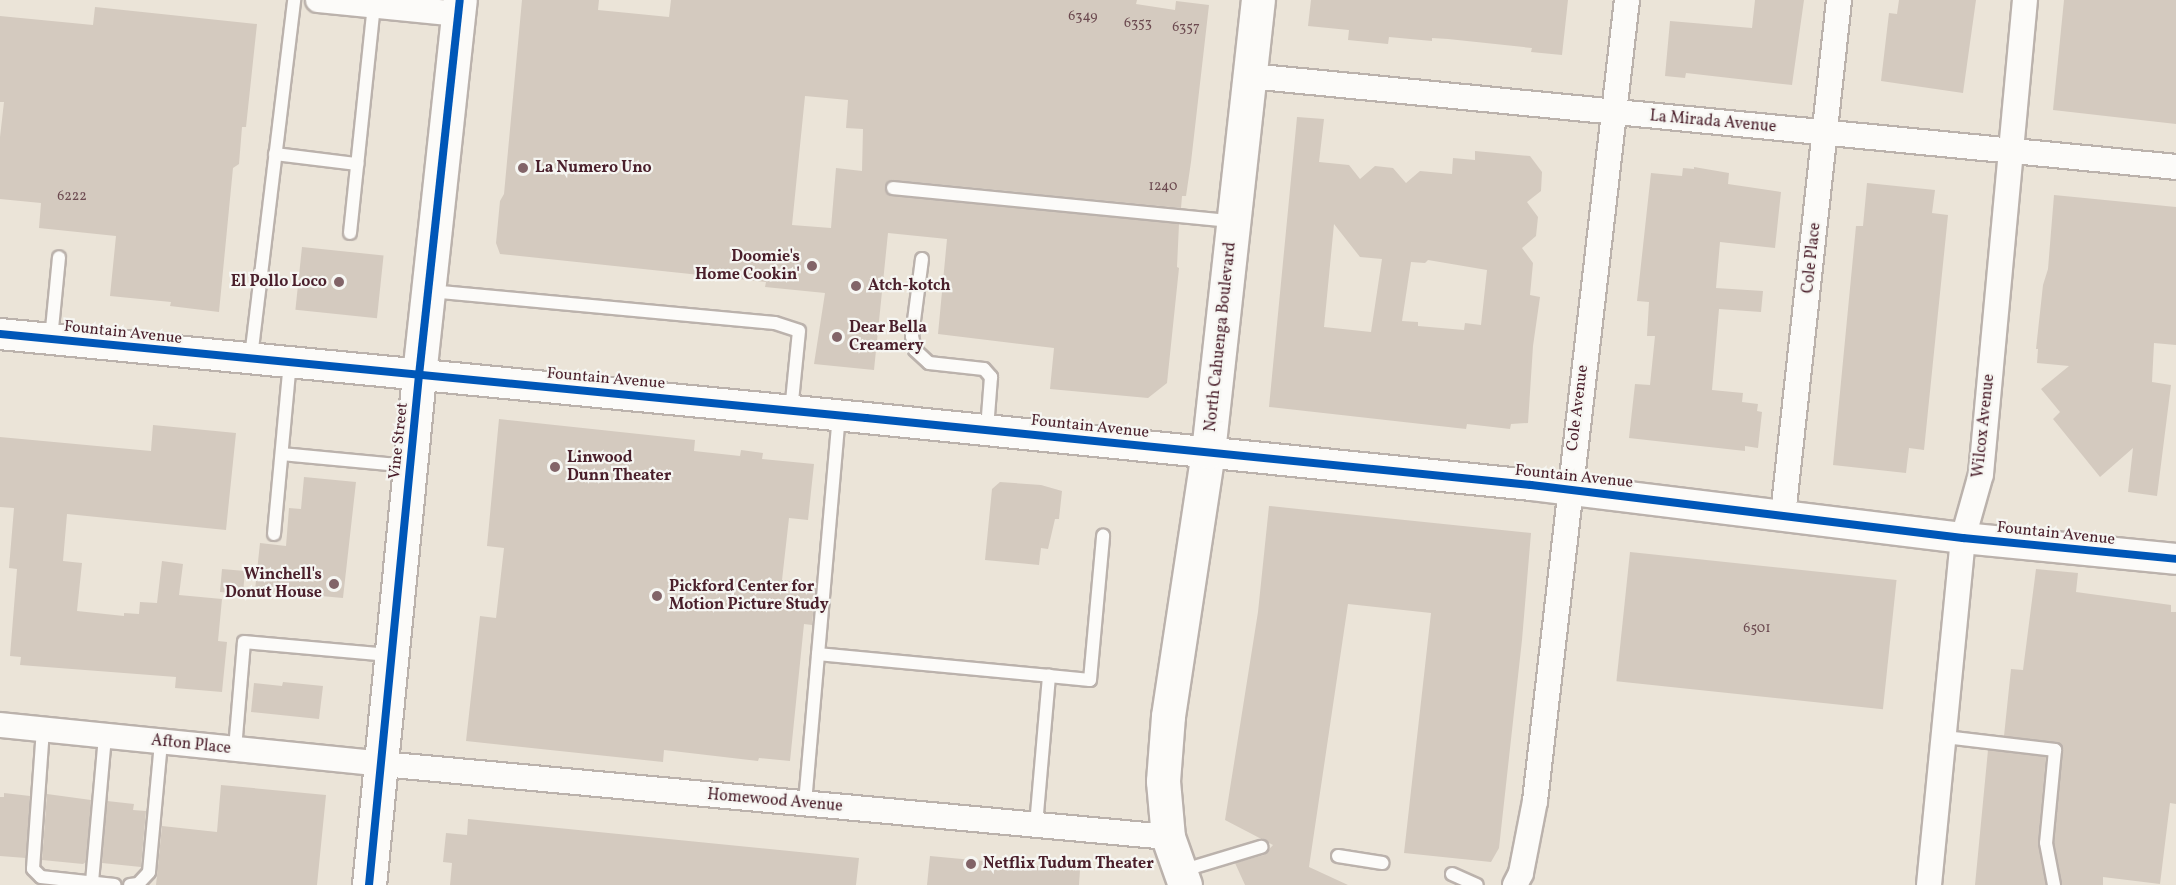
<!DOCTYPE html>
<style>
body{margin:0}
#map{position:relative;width:2176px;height:885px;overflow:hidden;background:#ebe4d8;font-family:Vollkorn,serif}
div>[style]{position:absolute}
.building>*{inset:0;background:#d4cabf;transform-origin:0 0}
.roads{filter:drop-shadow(2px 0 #bbb2ac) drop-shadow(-2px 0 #bbb2ac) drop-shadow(0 2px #bbb2ac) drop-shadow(0 -2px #bbb2ac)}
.service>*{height:12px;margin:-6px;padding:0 6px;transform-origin:6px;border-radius:6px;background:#fcfbf9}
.minor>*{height:24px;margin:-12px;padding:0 12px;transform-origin:12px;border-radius:12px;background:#fcfbf9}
.tertiary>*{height:30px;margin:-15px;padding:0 15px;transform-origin:15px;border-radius:15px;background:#fcfbf9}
.secondary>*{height:33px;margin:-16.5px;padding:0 16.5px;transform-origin:16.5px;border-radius:16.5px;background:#fcfbf9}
.cycleway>*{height:8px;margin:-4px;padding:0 4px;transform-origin:4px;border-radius:4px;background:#0057b8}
.dots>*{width:16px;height:16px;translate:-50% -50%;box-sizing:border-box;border:3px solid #f6f6f2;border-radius:50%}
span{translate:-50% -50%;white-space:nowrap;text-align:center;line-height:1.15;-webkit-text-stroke:4.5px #f6f6f2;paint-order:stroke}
.number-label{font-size:14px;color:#6c4a50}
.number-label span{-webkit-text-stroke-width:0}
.street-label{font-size:16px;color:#4a1f2b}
.poi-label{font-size:16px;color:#4a1f2b;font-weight:700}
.left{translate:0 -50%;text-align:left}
.right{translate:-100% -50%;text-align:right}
</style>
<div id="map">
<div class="building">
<div style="clip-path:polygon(evenodd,522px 0,599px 0,598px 10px,669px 17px,671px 0,1137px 0,1136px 4px,1175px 10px,1176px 1px,1209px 5px,1191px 162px,1186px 196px,1182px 196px,1181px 208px,894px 180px,885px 187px,886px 192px,892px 196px,1179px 224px,1177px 267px,1179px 268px,1167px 383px,1148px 398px,1050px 389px,1054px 348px,938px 334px,947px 239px,888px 233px,874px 370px,814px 364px,825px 293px,765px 287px,766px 282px,500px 254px,496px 243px,500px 201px,504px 194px,522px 0,805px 96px,848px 100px,846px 128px,863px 129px,862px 171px,836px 168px,831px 228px,792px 225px,805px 96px)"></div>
<div style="clip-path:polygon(1311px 0,1568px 0,1562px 55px,1531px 52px,1532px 48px,1448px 39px,1432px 38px,1432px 41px,1389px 37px,1388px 44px,1348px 40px,1349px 30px,1308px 26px)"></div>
<div style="clip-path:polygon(1755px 0,1804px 0,1792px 85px,1686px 73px,1685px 78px,1665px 76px,1670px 21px,1752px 28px)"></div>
<div style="clip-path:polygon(1899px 0,1976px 0,1963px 93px,1881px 81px,1889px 13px,1897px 14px)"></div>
<div style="clip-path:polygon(2064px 0,2176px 0,2176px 124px,2053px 110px)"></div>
<div style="clip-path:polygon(95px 7px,257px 24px,246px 127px,242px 127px,239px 164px,233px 168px,219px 312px,170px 306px,171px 302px,110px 296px,116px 236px,39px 228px,41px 203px,0 199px,0 137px,4px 102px,0 102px,0 16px,93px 25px)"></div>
<div style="clip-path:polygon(evenodd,1297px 117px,1324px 119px,1319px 162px,1349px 165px,1360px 179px,1375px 166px,1393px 168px,1406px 183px,1420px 171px,1452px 174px,1453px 158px,1475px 160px,1475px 151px,1530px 156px,1542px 172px,1541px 191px,1527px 202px,1538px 217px,1536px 236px,1522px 248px,1533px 263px,1530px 295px,1540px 297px,1533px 346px,1528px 423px,1511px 424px,1510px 429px,1467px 424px,1466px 429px,1269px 407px,1297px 117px,1334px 224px,1360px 257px,1382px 259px,1371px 332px,1324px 327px,1334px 224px,1297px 117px,1428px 260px,1487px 270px,1481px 325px,1465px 323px,1464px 330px,1418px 326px,1418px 322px,1402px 321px,1411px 262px,1425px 263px,1428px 260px)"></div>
<div style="clip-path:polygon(1694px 167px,1729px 173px,1728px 184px,1781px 192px,1775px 248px,1720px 242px,1716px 288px,1763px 291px,1761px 312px,1719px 309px,1712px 390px,1743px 393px,1742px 402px,1758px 404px,1757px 411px,1762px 412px,1758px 448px,1745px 446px,1745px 451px,1629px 438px,1635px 384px,1650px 385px,1655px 336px,1647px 336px,1649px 302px,1637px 301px,1651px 173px,1682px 176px,1683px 168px,1694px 169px)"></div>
<div style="clip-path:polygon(1867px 183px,1935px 190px,1932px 213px,1948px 215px,1924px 450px,1909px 448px,1906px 473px,1833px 465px,1856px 226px,1863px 226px)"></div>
<div style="clip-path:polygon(2054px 195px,2176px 207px,2176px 345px,2154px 343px,2152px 382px,2171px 385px,2157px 496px,2128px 492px,2133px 448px,2100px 477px,2053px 419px,2060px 412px,2041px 389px,2069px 366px,2037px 363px,2038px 349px,2036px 349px,2043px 285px,2048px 269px)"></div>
<div style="left:302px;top:247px;width:82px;height:63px;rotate:6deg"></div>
<div style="clip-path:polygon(499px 419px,695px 440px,694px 451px,740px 456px,741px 450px,763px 453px,762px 459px,814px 464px,808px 520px,789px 518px,782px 580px,816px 584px,812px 625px,804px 624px,790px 761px,759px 758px,758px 761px,664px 750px,663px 762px,466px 741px,480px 616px,496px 618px,504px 548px,487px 546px)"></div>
<div style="clip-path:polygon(153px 425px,236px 433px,226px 530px,67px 514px,63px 561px,82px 563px,77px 611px,124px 616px,124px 613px,139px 614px,140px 602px,157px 603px,162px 561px,183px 564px,179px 595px,222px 599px,218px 641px,227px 642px,222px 692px,175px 688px,176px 677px,20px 665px,21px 657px,10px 656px,17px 569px,9px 568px,14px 508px,0 507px,0 437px,151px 451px)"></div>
<div style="clip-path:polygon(304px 477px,356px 482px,343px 598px,255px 590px,260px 543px,286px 546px,289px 508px,301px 509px)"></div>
<div style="clip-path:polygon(1000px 482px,1041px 485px,1062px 491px,1059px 519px,1055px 519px,1048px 549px,1041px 548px,1039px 565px,985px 560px,992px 489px)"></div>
<div style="clip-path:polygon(1269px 506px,1531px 533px,1522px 640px,1499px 848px,1491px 862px,1404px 853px,1431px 613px,1348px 604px,1309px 867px,1348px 885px,1245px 885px,1235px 863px,1264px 855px,1273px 845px,1225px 820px,1258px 612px)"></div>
<div style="left:1630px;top:552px;width:268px;height:130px;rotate:6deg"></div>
<div style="left:222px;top:569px;width:23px;height:23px;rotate:5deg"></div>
<div style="clip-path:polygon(2036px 569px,2078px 573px,2076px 592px,2171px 605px,2171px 612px,2176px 612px,2176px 804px,2170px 803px,2160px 884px,2103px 877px,2103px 885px,2062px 885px,2054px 843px,2063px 747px,2056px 742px,2004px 736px,2011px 669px,2023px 670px)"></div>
<div style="clip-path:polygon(283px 682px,323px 686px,319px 719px,251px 712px,254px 683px,282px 686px)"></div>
<div style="clip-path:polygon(1988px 750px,2046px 757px,2038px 843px,2046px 885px,1975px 885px)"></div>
<div style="clip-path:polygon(221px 785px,326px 795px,317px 885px,156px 885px,162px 826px,217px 832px)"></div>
<div style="clip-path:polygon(4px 793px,30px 796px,26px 858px,0 856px,0 797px,4px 797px)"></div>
<div style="clip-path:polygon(47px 794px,91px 800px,86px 862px,83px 864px,42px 860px)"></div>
<div style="clip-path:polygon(107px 801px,134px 804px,133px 810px,146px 811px,141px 867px,102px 863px)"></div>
<div style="clip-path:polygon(468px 819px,859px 858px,856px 885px,450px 885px,452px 863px,443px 862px,446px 833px,467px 835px)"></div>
<div style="clip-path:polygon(930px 856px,1080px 870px,1079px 885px,927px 885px)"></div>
</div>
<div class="roads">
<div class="service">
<div style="left:275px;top:154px;width:83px;rotate:7deg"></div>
<div style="left:893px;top:188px;width:341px;rotate:5.6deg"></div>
<div style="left:350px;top:233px;width:228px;rotate:-84deg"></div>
<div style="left:922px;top:259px;width:78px;rotate:97.4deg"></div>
<div style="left:912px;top:336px;width:14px;rotate:78deg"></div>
<div style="left:915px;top:350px;width:19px;rotate:43deg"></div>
<div style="left:929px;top:363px;width:55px;rotate:6.2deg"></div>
<div style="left:984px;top:369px;width:11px;rotate:49deg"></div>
<div style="left:991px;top:377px;width:52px;rotate:94.4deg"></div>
<div style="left:430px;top:291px;width:346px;rotate:5.3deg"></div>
<div style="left:775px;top:323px;width:25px;rotate:18deg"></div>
<div style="left:799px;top:331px;width:80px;rotate:95.7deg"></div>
<div style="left:51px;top:339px;width:82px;rotate:-84.4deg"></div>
<div style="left:251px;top:357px;width:360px;rotate:-83.1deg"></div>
<div style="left:282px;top:454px;width:128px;rotate:5.4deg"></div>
<div style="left:274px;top:534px;width:172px;rotate:-84.7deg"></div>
<div style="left:818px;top:654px;width:232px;rotate:5.4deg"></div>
<div style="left:43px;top:729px;width:140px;rotate:94.1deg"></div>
<div style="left:33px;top:869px;width:11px;rotate:45deg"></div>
<div style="left:41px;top:877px;width:74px;rotate:6.2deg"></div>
<div style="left:1945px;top:737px;width:111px;rotate:6.7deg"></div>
<div style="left:2055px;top:750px;width:93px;rotate:95.5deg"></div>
<div style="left:2046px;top:843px;width:43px;rotate:79.2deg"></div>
<div style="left:235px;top:749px;width:107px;rotate:-85.2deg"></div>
<div style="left:244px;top:642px;width:148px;rotate:5.1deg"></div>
<div style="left:805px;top:803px;width:388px;rotate:-85deg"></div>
<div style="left:1036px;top:825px;width:150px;rotate:-85deg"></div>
<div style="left:1049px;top:676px;width:41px;rotate:5.6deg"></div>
<div style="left:1090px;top:680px;width:145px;rotate:-84.8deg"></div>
<div style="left:1338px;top:856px;width:45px;rotate:9deg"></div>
<div style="left:1181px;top:871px;width:84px;rotate:-16.7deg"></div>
<div style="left:1452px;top:874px;width:27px;rotate:24deg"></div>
<div style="left:92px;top:882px;width:147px;rotate:-84.9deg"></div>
<div style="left:130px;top:885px;width:8px;rotate:-7deg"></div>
<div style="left:138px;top:884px;width:16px;rotate:-47deg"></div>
<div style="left:149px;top:872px;width:131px;rotate:-84.7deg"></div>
</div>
<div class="minor">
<div style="left:318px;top:0;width:142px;rotate:5.7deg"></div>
<div style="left:1250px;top:76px;width:930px;rotate:5.61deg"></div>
<div style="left:1783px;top:515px;width:518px;rotate:-83.79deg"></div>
<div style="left:0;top:725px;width:384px;rotate:5.8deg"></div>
<div style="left:382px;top:764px;width:789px;rotate:5.31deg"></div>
<div style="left:1515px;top:885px;width:13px;rotate:-63deg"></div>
<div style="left:1521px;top:873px;width:73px;rotate:-79deg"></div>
<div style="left:1535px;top:801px;width:806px;rotate:-83.45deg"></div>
<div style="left:1929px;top:885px;width:349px;rotate:-84.4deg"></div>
<div style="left:1963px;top:538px;width:66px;rotate:-74.3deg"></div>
<div style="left:1981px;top:474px;width:476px;rotate:-84.7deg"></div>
</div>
<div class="tertiary">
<div style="left:0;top:334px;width:870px;rotate:5.54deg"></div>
<div style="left:866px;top:418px;width:668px;rotate:5.75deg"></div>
<div style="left:1531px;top:485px;width:435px;rotate:7deg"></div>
<div style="left:1963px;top:538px;width:214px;rotate:5.6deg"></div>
</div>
<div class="secondary">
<div style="left:369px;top:885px;width:512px;rotate:-84.4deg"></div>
<div style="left:419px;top:375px;width:377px;rotate:-83.8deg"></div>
<div style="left:1185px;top:885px;width:51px;rotate:-109.5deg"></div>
<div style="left:1168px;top:837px;width:56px;rotate:-95.1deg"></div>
<div style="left:1163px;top:781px;width:65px;rotate:-85.6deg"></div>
<div style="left:1168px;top:716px;width:267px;rotate:-81.4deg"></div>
<div style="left:1208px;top:452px;width:455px;rotate:-83.7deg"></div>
</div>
</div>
<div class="cycleway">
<div style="left:0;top:334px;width:870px;rotate:5.54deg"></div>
<div style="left:866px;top:418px;width:668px;rotate:5.75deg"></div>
<div style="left:1531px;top:485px;width:435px;rotate:7deg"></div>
<div style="left:1963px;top:538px;width:214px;rotate:5.6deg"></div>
<div style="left:369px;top:885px;width:512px;rotate:-84.4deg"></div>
<div style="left:419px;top:375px;width:377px;rotate:-83.8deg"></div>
</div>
<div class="dots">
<div style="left:523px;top:168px;background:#826468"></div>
<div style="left:812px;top:266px;background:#826468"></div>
<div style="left:339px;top:282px;background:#826468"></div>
<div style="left:856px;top:286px;background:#826468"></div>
<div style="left:837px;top:337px;background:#826468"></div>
<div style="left:555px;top:467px;background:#826468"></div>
<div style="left:334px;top:584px;background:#826468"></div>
<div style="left:657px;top:596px;background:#826468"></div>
<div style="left:971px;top:864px;background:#826468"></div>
</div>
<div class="number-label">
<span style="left:1083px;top:17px">6349</span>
<span style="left:1138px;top:24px">6353</span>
<span style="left:1186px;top:28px">6357</span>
<span style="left:1163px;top:187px">1240</span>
<span style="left:72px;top:197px">6222</span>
<span style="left:1757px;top:629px">6501</span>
</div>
<div class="street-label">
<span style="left:1713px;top:122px;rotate:5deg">La Mirada Avenue</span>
<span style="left:1812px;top:258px;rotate:-84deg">Cole Place</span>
<span style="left:123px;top:333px;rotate:6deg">Fountain Avenue</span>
<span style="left:1221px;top:337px;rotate:-84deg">North Cahuenga Boulevard</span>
<span style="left:606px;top:379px;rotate:5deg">Fountain Avenue</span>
<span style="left:1578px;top:408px;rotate:-83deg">Cole Avenue</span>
<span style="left:1984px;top:426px;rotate:-84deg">Wilcox Avenue</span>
<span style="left:1090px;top:427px;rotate:6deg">Fountain Avenue</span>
<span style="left:399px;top:441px;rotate:-84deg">Vine Street</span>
<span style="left:1574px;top:477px;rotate:6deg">Fountain Avenue</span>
<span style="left:2056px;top:534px;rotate:6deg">Fountain Avenue</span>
<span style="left:191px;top:745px;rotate:6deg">Afton Place</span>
<span style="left:775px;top:801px;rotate:5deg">Homewood Avenue</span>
</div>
<div class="poi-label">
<span class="left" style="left:535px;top:168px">La Numero Uno</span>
<span class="right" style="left:800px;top:266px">Doomie's<br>Home Cookin'</span>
<span class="right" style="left:327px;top:282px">El Pollo Loco</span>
<span class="left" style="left:868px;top:286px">Atch-kotch</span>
<span class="left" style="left:849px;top:337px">Dear Bella<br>Creamery</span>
<span class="left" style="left:567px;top:467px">Linwood<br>Dunn Theater</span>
<span class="right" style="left:322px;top:584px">Winchell's<br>Donut House</span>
<span class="left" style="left:669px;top:596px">Pickford Center for<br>Motion Picture Study</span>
<span class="left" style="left:983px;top:864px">Netflix Tudum Theater</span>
</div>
</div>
